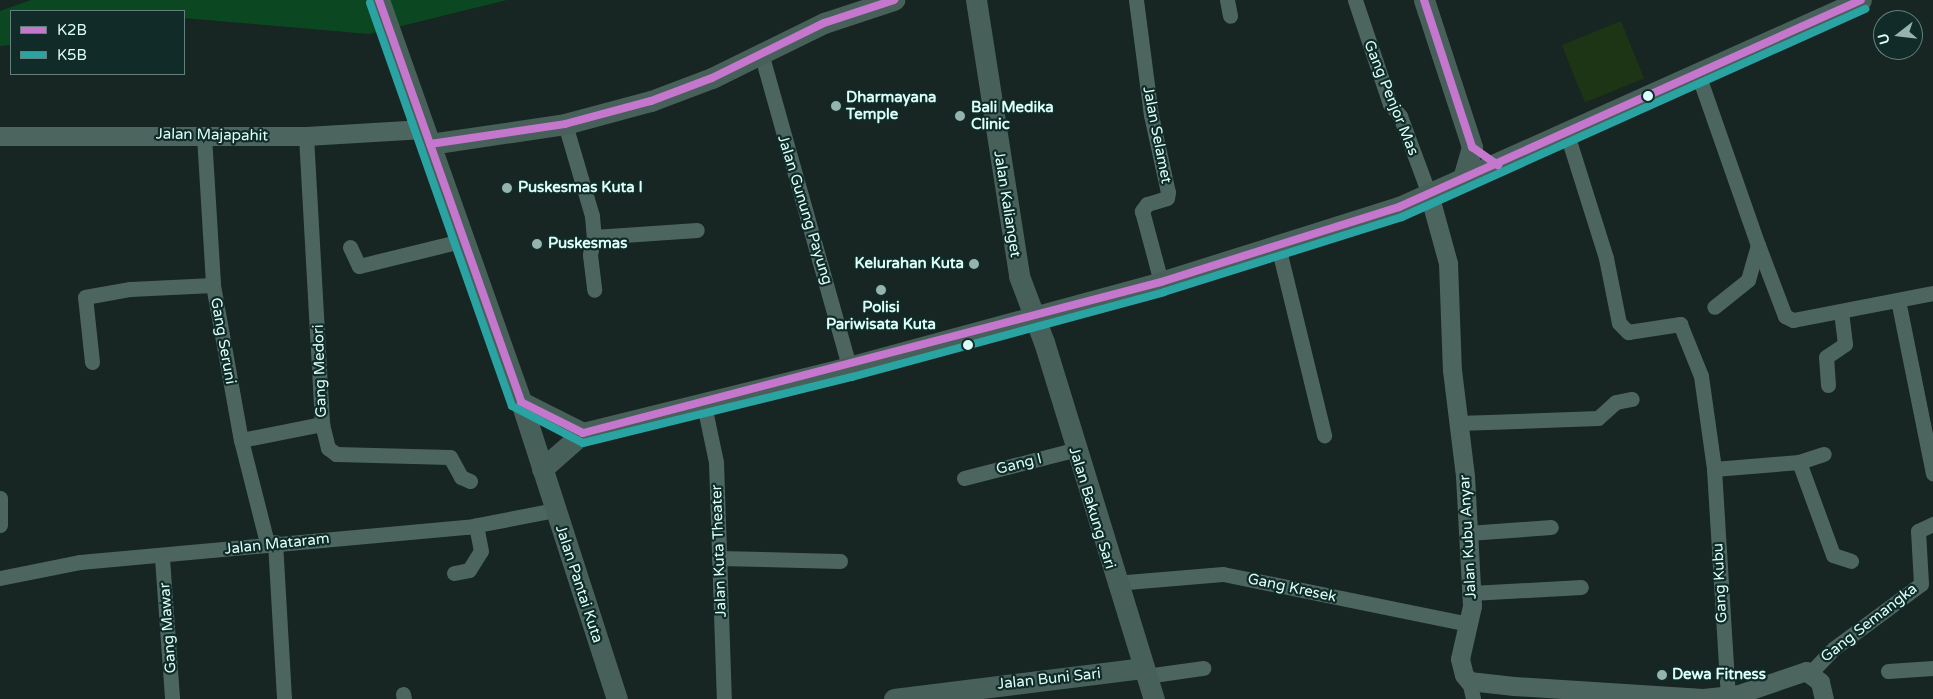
<!DOCTYPE html>
<style>
body{margin:0}
#map{position:relative;width:1933px;height:699px;overflow:hidden;background:#172523;font-family:"Varela Round",sans-serif}
div>[style]{position:absolute}
.green>*{inset:0;background:#1d3415;transform-origin:0 0}
.water>*{inset:0;background:#0b4821}
.minor>*{height:15px;margin:-7.5px;padding:0 7.5px;transform-origin:7.5px;border-radius:7.5px;background:#4c665f}
.tertiary>*{height:19px;margin:-9.5px;padding:0 9.5px;transform-origin:9.5px;border-radius:9.5px;background:#4c665f}
.secondary>*{height:21px;margin:-10.5px;padding:0 10.5px;transform-origin:10.5px;border-radius:10.5px;background:#47605a}
.bus-1>*{height:8px;margin:-4px;padding:0 4px;transform-origin:4px;border-radius:4px;background:#c576cd}
.bus-2>*{height:8px;margin:-4px;padding:0 4px;transform-origin:4px;border-radius:4px;background:#2aa4a2}
.dots>*{width:14px;height:14px;translate:-50% -50%;box-sizing:border-box;border:2px solid #112b28;border-radius:50%}
span{translate:-50% -50%;white-space:nowrap;text-align:center;line-height:1.15;-webkit-text-stroke:4.5px #112b28;paint-order:stroke}
.poi-label{font-size:15px;color:#dbfff9;font-weight:700}
.left{translate:0 -50%;text-align:left}
.right{translate:-100% -50%;text-align:right}
.street-label{font-size:15px;color:#dbfff9}
.legend{position:absolute;left:10px;top:10px;width:175px;height:65px;box-sizing:border-box;background:#112b28;border:1px solid #62807c;margin:0;padding:6px 9px;list-style:none;font-size:15px;color:#dbfff9}
.legend li{display:flex;align-items:center;gap:10px;height:25px}
.legend b{width:25px;border:1px solid #62807c}
.north{position:absolute;left:1873px;top:10px;width:50px;height:50px;box-sizing:border-box;background:#112b28;border:1px solid #62807c;border-radius:50%;rotate:254deg;font-size:14px;font-weight:700;line-height:20px;text-align:center;color:#dbfff9}
.north::after{content:'';display:block;margin:auto;width:18px;height:22px;background:#96b3ae;clip-path:polygon(50% 0,100% 100%,50% 72%,0 100%)}
</style>
<div id="map">
<div class="green">
<div style="left:1621px;top:21px;width:62px;height:64px;rotate:68deg"></div>
</div>
<div class="water">
<div style="clip-path:polygon(31px 0,507px 0,369px 34px,184px 18px,184px 11px,11px 11px,11px 45px,0 46px,0 11px)"></div>
</div>
<div class="minor">
<div style="left:1136px;top:0;width:116px;rotate:82.6deg"></div>
<div style="left:1151px;top:115px;width:79px;rotate:77.6deg"></div>
<div style="left:1168px;top:192px;width:6px;rotate:99deg"></div>
<div style="left:1167px;top:198px;width:21px;rotate:163deg"></div>
<div style="left:1147px;top:204px;width:9px;rotate:126deg"></div>
<div style="left:1142px;top:211px;width:73px;rotate:75deg"></div>
<div style="left:1227px;top:0;width:16px;rotate:79deg"></div>
<div style="left:1355px;top:0;width:110px;rotate:71.4deg"></div>
<div style="left:1390px;top:104px;width:16px;rotate:50deg"></div>
<div style="left:1400px;top:116px;width:83px;rotate:69.6deg"></div>
<div style="left:761px;top:53px;width:326px;rotate:74.3deg"></div>
<div style="left:1698px;top:74px;width:181px;rotate:70.7deg"></div>
<div style="left:1758px;top:245px;width:36px;rotate:106deg"></div>
<div style="left:1748px;top:280px;width:43px;rotate:141.5deg"></div>
<div style="left:565px;top:124px;width:96px;rotate:73.6deg"></div>
<div style="left:592px;top:216px;width:21px;rotate:85deg"></div>
<div style="left:594px;top:237px;width:103px;rotate:-3.9deg"></div>
<div style="left:1566px;top:131px;width:133px;rotate:72.5deg"></div>
<div style="left:1606px;top:258px;width:66px;rotate:78.7deg"></div>
<div style="left:1619px;top:323px;width:13px;rotate:45deg"></div>
<div style="left:1628px;top:332px;width:53px;rotate:-8.7deg"></div>
<div style="left:1680px;top:324px;width:56px;rotate:68deg"></div>
<div style="left:1701px;top:376px;width:94px;rotate:82deg"></div>
<div style="left:1714px;top:469px;width:227px;rotate:86.5deg"></div>
<div style="left:204px;top:136px;width:149px;rotate:86.5deg"></div>
<div style="left:213px;top:285px;width:158px;rotate:79.8deg"></div>
<div style="left:241px;top:440px;width:106px;rotate:75.8deg"></div>
<div style="left:306px;top:136px;width:288px;rotate:86.8deg"></div>
<div style="left:322px;top:424px;width:25px;rotate:76deg"></div>
<div style="left:328px;top:448px;width:10px;rotate:37deg"></div>
<div style="left:336px;top:454px;width:114px;rotate:1.5deg"></div>
<div style="left:450px;top:457px;width:23px;rotate:61deg"></div>
<div style="left:461px;top:477px;width:10px;rotate:24deg"></div>
<div style="left:594px;top:237px;width:18px;rotate:103deg"></div>
<div style="left:590px;top:255px;width:35px;rotate:83deg"></div>
<div style="left:1758px;top:245px;width:76px;rotate:69.2deg"></div>
<div style="left:1785px;top:316px;width:9px;rotate:27deg"></div>
<div style="left:1793px;top:320px;width:143px;rotate:-10.9deg"></div>
<div style="left:1278px;top:246px;width:195px;rotate:76.3deg"></div>
<div style="left:350px;top:247px;width:21px;rotate:65deg"></div>
<div style="left:359px;top:266px;width:109px;rotate:-13.8deg"></div>
<div style="left:1898px;top:300px;width:177px;rotate:78.6deg"></div>
<div style="left:92px;top:362px;width:65px;rotate:-96.1deg"></div>
<div style="left:85px;top:297px;width:46px;rotate:-10.1deg"></div>
<div style="left:130px;top:289px;width:83px;rotate:-2.8deg"></div>
<div style="left:1828px;top:385px;width:28px;rotate:-94deg"></div>
<div style="left:1826px;top:357px;width:23px;rotate:-34deg"></div>
<div style="left:1845px;top:344px;width:33px;rotate:-97deg"></div>
<div style="left:704px;top:405px;width:58px;rotate:78.1deg"></div>
<div style="left:716px;top:462px;width:237px;rotate:88.1deg"></div>
<div style="left:1458px;top:423px;width:140px;rotate:-2deg"></div>
<div style="left:1598px;top:418px;width:24px;rotate:-42deg"></div>
<div style="left:1616px;top:402px;width:16px;rotate:-11deg"></div>
<div style="left:241px;top:440px;width:83px;rotate:-11.2deg"></div>
<div style="left:1799px;top:462px;width:26px;rotate:-18deg"></div>
<div style="left:1714px;top:469px;width:85px;rotate:-4.7deg"></div>
<div style="left:1799px;top:462px;width:99px;rotate:69.9deg"></div>
<div style="left:1833px;top:555px;width:19px;rotate:18deg"></div>
<div style="left:964px;top:478px;width:114px;rotate:-14.3deg"></div>
<div style="left:0;top:498px;width:27px;rotate:90deg"></div>
<div style="left:1468px;top:533px;width:83px;rotate:-4.1deg"></div>
<div style="left:275px;top:542px;width:157px;rotate:86.7deg"></div>
<div style="left:162px;top:558px;width:141px;rotate:85.9deg"></div>
<div style="left:719px;top:558px;width:121px;rotate:1.4deg"></div>
<div style="left:454px;top:573px;width:15px;rotate:-11deg"></div>
<div style="left:469px;top:570px;width:22px;rotate:-58deg"></div>
<div style="left:481px;top:551px;width:26px;rotate:-101deg"></div>
<div style="left:0;top:578px;width:82px;rotate:-11.3deg"></div>
<div style="left:80px;top:562px;width:389px;rotate:-5.2deg"></div>
<div style="left:467px;top:527px;width:90px;rotate:-10.9deg"></div>
<div style="left:1115px;top:583px;width:108px;rotate:-4.8deg"></div>
<div style="left:1223px;top:574px;width:250px;rotate:11.5deg"></div>
<div style="left:1471px;top:593px;width:110px;rotate:-3.1deg"></div>
<div style="left:1888px;top:671px;width:45px;rotate:-3.8deg"></div>
<div style="left:1811px;top:672px;width:32px;rotate:-46deg"></div>
<div style="left:1833px;top:649px;width:109px;rotate:-36.5deg"></div>
<div style="left:1921px;top:584px;width:53px;rotate:-93.2deg"></div>
<div style="left:1918px;top:531px;width:17px;rotate:-25deg"></div>
<div style="left:1146px;top:676px;width:58px;rotate:-8deg"></div>
<div style="left:1469px;top:681px;width:18px;rotate:77deg"></div>
<div style="left:403px;top:694px;width:5px;rotate:79deg"></div>
</div>
<div class="tertiary">
<div style="left:0;top:136px;width:306px"></div>
<div style="left:306px;top:136px;width:118px;rotate:-3.4deg"></div>
<div style="left:1429px;top:194px;width:72px;rotate:74.6deg"></div>
<div style="left:1448px;top:263px;width:107px;rotate:87.9deg"></div>
<div style="left:1452px;top:370px;width:107px;rotate:83deg"></div>
<div style="left:1465px;top:476px;width:130px;rotate:86.9deg"></div>
<div style="left:1472px;top:606px;width:54px;rotate:102.8deg"></div>
<div style="left:1460px;top:659px;width:16px;rotate:76deg"></div>
<div style="left:1464px;top:675px;width:8px;rotate:50deg"></div>
<div style="left:1469px;top:681px;width:45px;rotate:6.3deg"></div>
<div style="left:1514px;top:686px;width:189px;rotate:3.6deg"></div>
<div style="left:1703px;top:698px;width:36px;rotate:-6deg"></div>
<div style="left:1739px;top:694px;width:71px;rotate:-18.9deg"></div>
<div style="left:1806px;top:671px;width:18px;rotate:38deg"></div>
<div style="left:1820px;top:682px;width:17px;rotate:77deg"></div>
</div>
<div class="secondary">
<div style="left:379px;top:0;width:426px;rotate:70.5deg"></div>
<div style="left:521px;top:402px;width:312px;rotate:72.1deg"></div>
<div style="left:976px;top:0;width:279px;rotate:81.1deg"></div>
<div style="left:1019px;top:276px;width:71px;rotate:69.3deg"></div>
<div style="left:1044px;top:342px;width:374px;rotate:72.9deg"></div>
<div style="left:1424px;top:0;width:155px;rotate:71.9deg"></div>
<div style="left:1472px;top:147px;width:33px;rotate:106deg"></div>
<div style="left:430px;top:144px;width:136px;rotate:-8.4deg"></div>
<div style="left:565px;top:124px;width:89px;rotate:-15deg"></div>
<div style="left:651px;top:101px;width:65px;rotate:-20.7deg"></div>
<div style="left:712px;top:78px;width:125px;rotate:-26.2deg"></div>
<div style="left:824px;top:23px;width:74px;rotate:-18.2deg"></div>
<div style="left:521px;top:402px;width:69px;rotate:26.6deg"></div>
<div style="left:542px;top:469px;width:55px;rotate:-41.3deg"></div>
<div style="left:583px;top:433px;width:274px;rotate:-13.9deg"></div>
<div style="left:849px;top:367px;width:323px;rotate:-15.2deg"></div>
<div style="left:1161px;top:282px;width:250px;rotate:-17.5deg"></div>
<div style="left:1399px;top:207px;width:506px;rotate:-24.13deg"></div>
<div style="left:894px;top:699px;width:252px;rotate:-7.1deg"></div>
</div>
<div class="bus-1">
<div style="left:379px;top:0;width:426px;rotate:70.5deg"></div>
<div style="left:521px;top:402px;width:69px;rotate:26.6deg"></div>
<div style="left:583px;top:433px;width:597px;rotate:-14.64deg"></div>
<div style="left:1161px;top:282px;width:250px;rotate:-17.5deg"></div>
<div style="left:1399px;top:207px;width:506px;rotate:-24.13deg"></div>
<div style="left:1424px;top:0;width:155px;rotate:71.9deg"></div>
<div style="left:1472px;top:147px;width:32px;rotate:35deg"></div>
<div style="left:430px;top:144px;width:136px;rotate:-8.4deg"></div>
<div style="left:565px;top:124px;width:89px;rotate:-15deg"></div>
<div style="left:651px;top:101px;width:65px;rotate:-20.7deg"></div>
<div style="left:712px;top:78px;width:125px;rotate:-26.2deg"></div>
<div style="left:824px;top:23px;width:74px;rotate:-18.2deg"></div>
</div>
<div class="bus-2">
<div style="left:370px;top:3px;width:427px;rotate:70.6deg"></div>
<div style="left:512px;top:406px;width:80px;rotate:27.5deg"></div>
<div style="left:583px;top:443px;width:277px;rotate:-13.8deg"></div>
<div style="left:852px;top:377px;width:323px;rotate:-15.2deg"></div>
<div style="left:1164px;top:292px;width:250px;rotate:-17.5deg"></div>
<div style="left:1402px;top:217px;width:508px;rotate:-24.19deg"></div>
</div>
<div class="dots">
<div style="left:1648px;top:96px;background:#dbfff9"></div>
<div style="left:836px;top:106px;background:#96b3ae"></div>
<div style="left:960px;top:116px;background:#96b3ae"></div>
<div style="left:507px;top:188px;background:#96b3ae"></div>
<div style="left:537px;top:244px;background:#96b3ae"></div>
<div style="left:974px;top:264px;background:#96b3ae"></div>
<div style="left:881px;top:290px;background:#96b3ae"></div>
<div style="left:968px;top:345px;background:#dbfff9"></div>
<div style="left:1662px;top:675px;background:#96b3ae"></div>
</div>
<div class="poi-label">
<span class="left" style="left:846px;top:106px">Dharmayana<br>Temple</span>
<span class="left" style="left:971px;top:116px">Bali Medika<br>Clinic</span>
<span class="left" style="left:518px;top:188px">Puskesmas Kuta I</span>
<span class="left" style="left:548px;top:244px">Puskesmas</span>
<span class="right" style="left:964px;top:264px">Kelurahan Kuta</span>
<span style="left:881px;top:316px">Polisi<br>Pariwisata Kuta</span>
<span class="left" style="left:1672px;top:675px">Dewa Fitness</span>
</div>
<div class="street-label">
<span style="left:1391px;top:98px;rotate:68deg">Gang Penjor Mas</span>
<span style="left:212px;top:135px;rotate:1deg">Jalan Majapahit</span>
<span style="left:1157px;top:135px;rotate:79deg">Jalan Selamet</span>
<span style="left:1007px;top:204px;rotate:81deg">Jalan Kalianget</span>
<span style="left:805px;top:210px;rotate:73deg">Jalan Gunung Payung</span>
<span style="left:223px;top:341px;rotate:80deg">Gang Seruni</span>
<span style="left:320px;top:371px;rotate:-92deg">Gang Medori</span>
<span style="left:1019px;top:464px;rotate:-14deg">Gang I</span>
<span style="left:1092px;top:508px;rotate:73deg">Jalan Bakung Sari</span>
<span style="left:1468px;top:537px;rotate:-93deg">Jalan Kubu Anyar</span>
<span style="left:277px;top:544px;rotate:-6deg">Jalan Mataram</span>
<span style="left:719px;top:551px;rotate:-92deg">Jalan Kuta Theater</span>
<span style="left:1720px;top:583px;rotate:-93deg">Gang Kubu</span>
<span style="left:579px;top:584px;rotate:72deg">Jalan Pantai Kuta</span>
<span style="left:1292px;top:588px;rotate:12deg">Gang Kresek</span>
<span style="left:1869px;top:623px;rotate:-38deg">Gang Semangka</span>
<span style="left:168px;top:628px;rotate:-94deg">Gang Mawar</span>
<span style="left:1049px;top:679px;rotate:-6deg">Jalan Buni Sari</span>
</div>
<ul class="legend">
<li><b style="height:6px;background:#c576cd"></b>K2B</li>
<li><b style="height:6px;background:#2aa4a2"></b>K5B</li>
</ul>
<div class="north">U</div>
</div>
